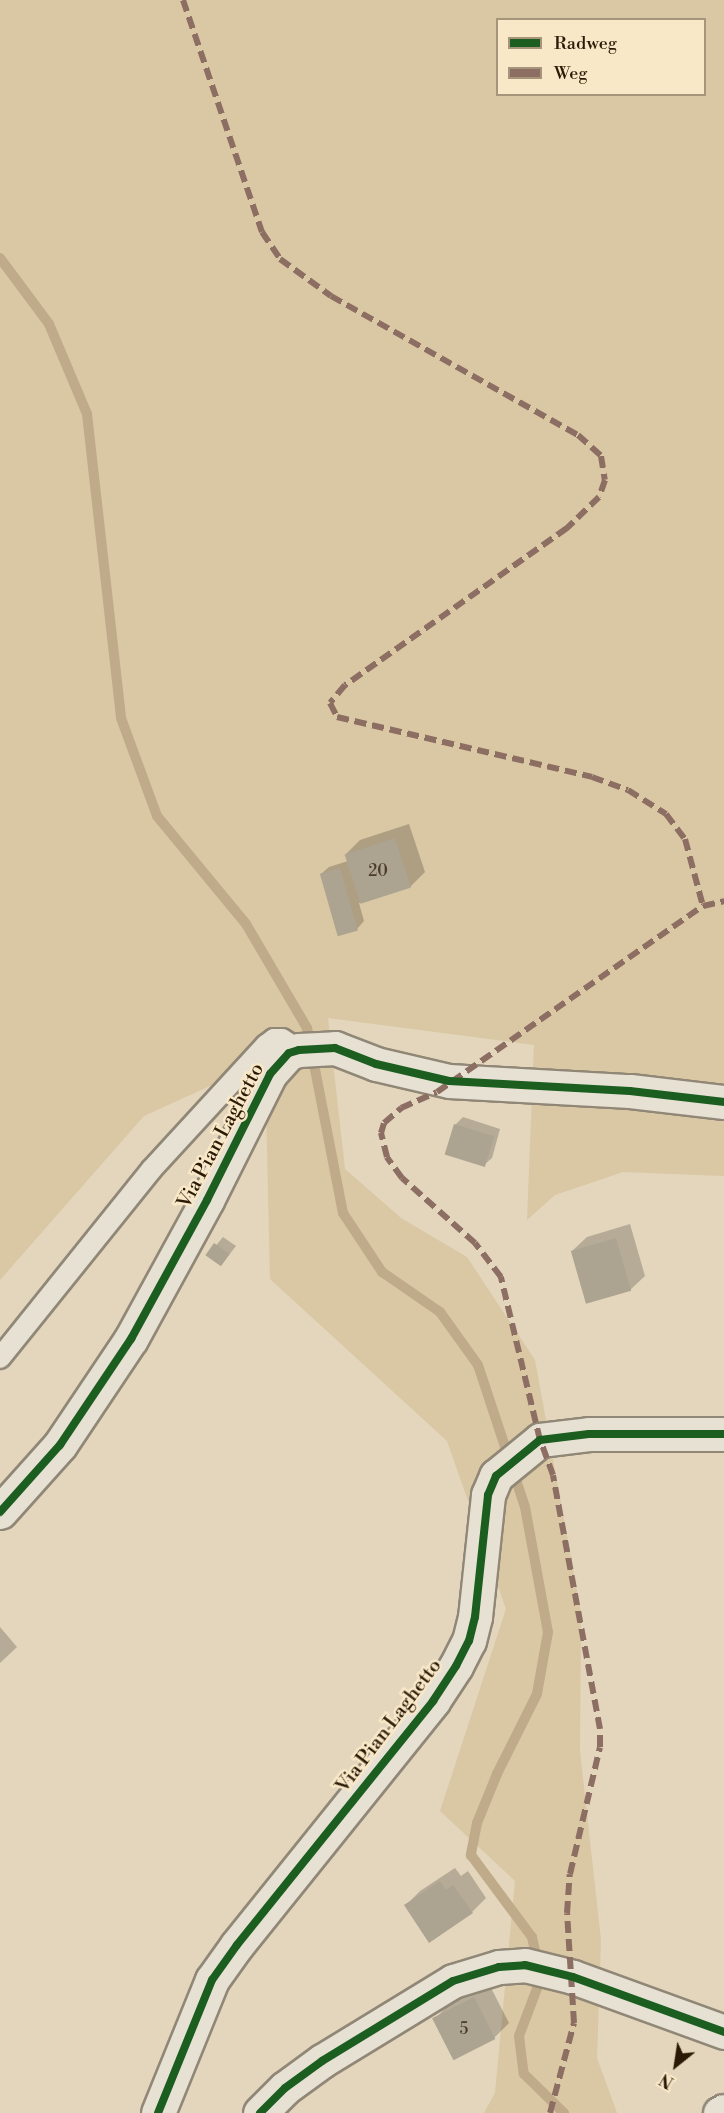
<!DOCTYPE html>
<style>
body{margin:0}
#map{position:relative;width:724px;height:2113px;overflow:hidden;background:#e3d6bc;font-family:"Libre Bodoni",serif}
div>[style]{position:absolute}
.green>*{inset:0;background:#dac7a3}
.shadow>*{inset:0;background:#0003}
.stream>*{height:10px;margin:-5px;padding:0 5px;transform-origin:5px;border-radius:5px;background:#bfab89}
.building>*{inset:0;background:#ada391;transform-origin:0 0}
.roads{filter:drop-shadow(2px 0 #908776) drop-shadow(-2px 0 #908776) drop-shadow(0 2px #908776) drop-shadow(0 -2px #908776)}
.service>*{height:20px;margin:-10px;padding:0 10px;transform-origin:10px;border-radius:10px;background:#e7e1d4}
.minor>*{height:33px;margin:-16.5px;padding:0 16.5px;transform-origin:16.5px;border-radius:16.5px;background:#e7e1d4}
.quiet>*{height:6px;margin-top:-3px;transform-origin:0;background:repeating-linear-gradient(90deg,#8d6e63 0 12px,transparent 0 18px)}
.cycleway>*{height:8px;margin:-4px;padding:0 4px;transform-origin:4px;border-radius:4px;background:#1b5e20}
span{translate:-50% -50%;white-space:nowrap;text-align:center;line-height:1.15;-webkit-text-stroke:5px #f8e8c8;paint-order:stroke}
.number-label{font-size:16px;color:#4b3c28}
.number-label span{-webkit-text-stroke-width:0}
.street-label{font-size:20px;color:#2a1905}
.legend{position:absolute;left:496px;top:18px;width:210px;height:78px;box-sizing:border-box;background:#f8e8c8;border:2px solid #a6957a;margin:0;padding:8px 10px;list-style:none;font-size:18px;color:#2a1905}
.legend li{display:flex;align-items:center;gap:12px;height:30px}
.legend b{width:30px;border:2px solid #a6957a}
.north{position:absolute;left:646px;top:2035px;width:60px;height:60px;-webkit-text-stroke:4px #f8e8c8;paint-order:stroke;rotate:210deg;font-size:16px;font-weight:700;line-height:24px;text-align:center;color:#2a1905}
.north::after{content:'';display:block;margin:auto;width:21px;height:27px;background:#2a1905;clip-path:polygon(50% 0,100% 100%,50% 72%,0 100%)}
</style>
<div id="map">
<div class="green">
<div style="clip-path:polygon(evenodd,0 0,724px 0,724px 1176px,623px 1172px,555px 1195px,527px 1220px,534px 1045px,328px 1018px,345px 1169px,401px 1218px,467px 1257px,535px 1360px,581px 1613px,580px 1751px,601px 1940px,597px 2058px,617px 2113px,484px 2113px,495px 2093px,515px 1881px,440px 1811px,506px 1609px,447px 1441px,270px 1279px,265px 1061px,144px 1116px,0 1280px,0 0,498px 20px,704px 20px,704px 94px,498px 94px,498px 20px)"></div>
</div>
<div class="shadow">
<div style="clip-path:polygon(409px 824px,425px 872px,410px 887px,359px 903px,364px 921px,357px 929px,321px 874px,329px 867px,348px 861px,346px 854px,360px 840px)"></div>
<div style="clip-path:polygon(463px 1117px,500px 1129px,492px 1158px,484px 1165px,455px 1125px)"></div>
<div style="clip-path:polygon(630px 1224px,645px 1276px,630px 1290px,572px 1251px,587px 1237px)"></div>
<div style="clip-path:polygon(223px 1237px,236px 1246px,222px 1264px,208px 1255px)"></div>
<div style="clip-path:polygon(0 1627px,17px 1647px,0 1663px)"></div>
<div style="clip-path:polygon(455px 1868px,461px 1876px,468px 1871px,486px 1898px,472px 1912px,406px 1905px,420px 1891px)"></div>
<div style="clip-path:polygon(489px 1984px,509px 2023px,494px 2038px,434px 2020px,448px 2005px)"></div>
</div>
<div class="stream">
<div style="left:0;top:258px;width:82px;rotate:53.4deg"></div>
<div style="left:49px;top:324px;width:98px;rotate:67.1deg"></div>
<div style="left:87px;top:414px;width:306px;rotate:83.6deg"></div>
<div style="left:121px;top:718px;width:104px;rotate:69.8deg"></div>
<div style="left:157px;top:816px;width:140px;rotate:50.5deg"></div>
<div style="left:246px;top:924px;width:121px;rotate:59.6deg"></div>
<div style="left:307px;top:1028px;width:188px;rotate:79deg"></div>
<div style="left:343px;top:1213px;width:71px;rotate:56.5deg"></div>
<div style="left:382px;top:1272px;width:70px;rotate:34.6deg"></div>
<div style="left:440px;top:1312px;width:65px;rotate:54.4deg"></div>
<div style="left:478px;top:1365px;width:150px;rotate:71.7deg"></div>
<div style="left:525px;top:1507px;width:127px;rotate:79.6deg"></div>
<div style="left:548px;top:1632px;width:63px;rotate:100.1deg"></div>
<div style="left:537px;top:1694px;width:89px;rotate:116.6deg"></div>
<div style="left:497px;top:1774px;width:53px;rotate:112.2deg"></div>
<div style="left:477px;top:1823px;width:33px;rotate:101deg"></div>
<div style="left:471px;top:1855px;width:102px;rotate:53.4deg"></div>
<div style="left:532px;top:1937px;width:42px;rotate:77.6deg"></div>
<div style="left:541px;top:1978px;width:62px;rotate:110.8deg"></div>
<div style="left:519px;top:2036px;width:38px;rotate:83deg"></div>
<div style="left:524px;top:2074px;width:56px;rotate:44.3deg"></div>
</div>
<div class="building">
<div style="left:395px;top:838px;width:52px;height:53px;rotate:72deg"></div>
<div style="left:340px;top:868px;width:65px;height:21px;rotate:74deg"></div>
<div style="left:454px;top:1124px;width:42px;height:32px;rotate:17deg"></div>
<div style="left:616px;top:1238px;width:55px;height:47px;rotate:74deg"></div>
<div style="left:214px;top:1243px;width:19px;height:15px;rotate:35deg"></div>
<div style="clip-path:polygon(440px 1881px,446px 1890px,453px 1885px,473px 1913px,429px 1943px,404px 1905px)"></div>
<div style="left:474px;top:1997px;width:47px;height:47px;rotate:63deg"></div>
</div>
<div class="roads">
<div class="service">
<div style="left:0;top:1358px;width:241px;rotate:-51.2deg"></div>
<div style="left:151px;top:1170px;width:170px;rotate:-47.4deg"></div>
<div style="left:266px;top:1045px;width:10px;rotate:-37deg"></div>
<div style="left:274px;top:1039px;width:8px"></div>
<div style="left:282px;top:1039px;width:20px;rotate:33deg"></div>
</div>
<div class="minor">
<div style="left:0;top:1512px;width:90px;rotate:-48.2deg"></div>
<div style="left:60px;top:1445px;width:128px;rotate:-56.2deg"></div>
<div style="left:131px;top:1339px;width:158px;rotate:-61.3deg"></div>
<div style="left:207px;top:1200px;width:141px;rotate:-63.4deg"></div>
<div style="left:270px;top:1074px;width:28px;rotate:-48deg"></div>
<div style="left:289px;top:1053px;width:10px;rotate:-17deg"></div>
<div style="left:299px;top:1050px;width:36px;rotate:-3deg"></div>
<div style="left:335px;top:1048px;width:44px;rotate:21.3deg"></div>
<div style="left:376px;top:1064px;width:75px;rotate:13.1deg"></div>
<div style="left:449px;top:1081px;width:181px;rotate:3.2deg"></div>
<div style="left:630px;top:1091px;width:95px;rotate:6.7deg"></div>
<div style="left:158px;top:2113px;width:144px;rotate:-67.9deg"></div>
<div style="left:212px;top:1980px;width:43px;rotate:-54.5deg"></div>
<div style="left:237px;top:1945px;width:313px;rotate:-51.2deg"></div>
<div style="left:433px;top:1701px;width:42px;rotate:-56.7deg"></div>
<div style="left:456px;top:1666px;width:28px;rotate:-63deg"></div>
<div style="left:469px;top:1641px;width:25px;rotate:-76deg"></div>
<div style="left:475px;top:1617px;width:123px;rotate:-83.9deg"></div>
<div style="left:488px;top:1495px;width:21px;rotate:-67deg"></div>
<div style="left:496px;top:1476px;width:57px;rotate:-39.3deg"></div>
<div style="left:540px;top:1440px;width:49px;rotate:-7deg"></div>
<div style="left:589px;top:1434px;width:135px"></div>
<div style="left:260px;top:2113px;width:35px;rotate:-45deg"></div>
<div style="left:285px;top:2088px;width:46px;rotate:-36.1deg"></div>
<div style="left:322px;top:2061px;width:153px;rotate:-31.4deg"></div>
<div style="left:453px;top:1981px;width:48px;rotate:-16.9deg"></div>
<div style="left:499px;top:1967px;width:26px;rotate:-4deg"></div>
<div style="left:525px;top:1965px;width:49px;rotate:14deg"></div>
<div style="left:573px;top:1977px;width:161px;rotate:20deg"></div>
<div style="left:720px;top:2113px;width:4px;rotate:-27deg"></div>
</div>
</div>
<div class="quiet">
<div style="left:183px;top:0;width:245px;rotate:71.2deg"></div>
<div style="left:262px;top:232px;width:32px;rotate:56deg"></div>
<div style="left:280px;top:259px;width:63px;rotate:36deg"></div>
<div style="left:331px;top:296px;width:283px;rotate:29.4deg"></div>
<div style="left:578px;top:435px;width:31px;rotate:42deg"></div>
<div style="left:601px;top:456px;width:24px;rotate:81deg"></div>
<div style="left:605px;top:480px;width:18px;rotate:109deg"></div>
<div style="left:599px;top:497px;width:45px;rotate:135.9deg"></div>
<div style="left:567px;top:528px;width:272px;rotate:144.7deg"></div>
<div style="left:345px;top:685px;width:23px;rotate:130deg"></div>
<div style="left:330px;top:703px;width:16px;rotate:63deg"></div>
<div style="left:337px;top:717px;width:262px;rotate:13.2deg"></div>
<div style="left:592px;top:777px;width:38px;rotate:20deg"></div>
<div style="left:628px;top:790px;width:45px;rotate:32.3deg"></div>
<div style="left:666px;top:814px;width:31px;rotate:53deg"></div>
<div style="left:685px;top:839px;width:69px;rotate:75deg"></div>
<div style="left:550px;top:2113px;width:93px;rotate:-75.1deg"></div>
<div style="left:574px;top:2023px;width:110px;rotate:-93.6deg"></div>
<div style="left:567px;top:1913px;width:39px;rotate:-86deg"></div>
<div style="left:570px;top:1874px;width:130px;rotate:-76.7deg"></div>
<div style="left:600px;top:1747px;width:18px;rotate:-90deg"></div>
<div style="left:600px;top:1729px;width:258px;rotate:-100.5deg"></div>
<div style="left:553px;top:1475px;width:37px;rotate:-110deg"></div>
<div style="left:540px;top:1440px;width:168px;rotate:-103.5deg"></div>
<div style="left:501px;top:1277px;width:43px;rotate:-127.4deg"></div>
<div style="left:475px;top:1243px;width:98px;rotate:-138.3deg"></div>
<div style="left:402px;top:1178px;width:26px;rotate:-126deg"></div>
<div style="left:387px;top:1157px;width:25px;rotate:-104deg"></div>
<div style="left:381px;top:1133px;width:10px;rotate:-73deg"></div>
<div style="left:384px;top:1123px;width:23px;rotate:-41deg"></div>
<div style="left:401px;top:1108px;width:39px;rotate:-24deg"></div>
<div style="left:437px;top:1092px;width:325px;rotate:-35deg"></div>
<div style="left:703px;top:906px;width:22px;rotate:-13deg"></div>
</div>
<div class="cycleway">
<div style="left:0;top:1512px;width:90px;rotate:-48.2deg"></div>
<div style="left:60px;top:1445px;width:128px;rotate:-56.2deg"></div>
<div style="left:131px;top:1339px;width:158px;rotate:-61.3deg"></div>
<div style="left:207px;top:1200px;width:141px;rotate:-63.4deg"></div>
<div style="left:270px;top:1074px;width:28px;rotate:-48deg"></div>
<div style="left:289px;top:1053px;width:10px;rotate:-17deg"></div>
<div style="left:299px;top:1050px;width:36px;rotate:-3deg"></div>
<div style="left:335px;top:1048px;width:44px;rotate:21.3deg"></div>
<div style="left:376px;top:1064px;width:75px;rotate:13.1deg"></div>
<div style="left:449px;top:1081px;width:181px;rotate:3.2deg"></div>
<div style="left:630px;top:1091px;width:95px;rotate:6.7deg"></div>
<div style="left:158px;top:2113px;width:144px;rotate:-67.9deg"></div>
<div style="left:212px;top:1980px;width:43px;rotate:-54.5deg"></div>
<div style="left:237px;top:1945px;width:313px;rotate:-51.2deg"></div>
<div style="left:433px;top:1701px;width:42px;rotate:-56.7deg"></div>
<div style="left:456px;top:1666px;width:28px;rotate:-63deg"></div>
<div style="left:469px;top:1641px;width:25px;rotate:-76deg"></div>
<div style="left:475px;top:1617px;width:123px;rotate:-83.9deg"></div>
<div style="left:488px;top:1495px;width:21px;rotate:-67deg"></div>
<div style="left:496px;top:1476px;width:57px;rotate:-39.3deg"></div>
<div style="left:540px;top:1440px;width:49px;rotate:-7deg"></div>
<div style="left:589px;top:1434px;width:135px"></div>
<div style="left:260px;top:2113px;width:35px;rotate:-45deg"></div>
<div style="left:285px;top:2088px;width:46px;rotate:-36.1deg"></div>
<div style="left:322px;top:2061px;width:153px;rotate:-31.4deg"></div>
<div style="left:453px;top:1981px;width:48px;rotate:-16.9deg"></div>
<div style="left:499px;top:1967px;width:26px;rotate:-4deg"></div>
<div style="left:525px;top:1965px;width:49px;rotate:14deg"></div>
<div style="left:573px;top:1977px;width:161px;rotate:20deg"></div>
</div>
<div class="number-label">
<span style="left:378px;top:871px">20</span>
<span style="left:464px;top:2029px">5</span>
</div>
<div class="street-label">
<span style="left:221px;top:1136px;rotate:-62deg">Via Pian Laghetto</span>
<span style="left:389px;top:1726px;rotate:-53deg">Via Pian Laghetto</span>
</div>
<ul class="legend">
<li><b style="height:8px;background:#1b5e20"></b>Radweg</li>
<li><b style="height:8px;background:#8d6e63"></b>Weg</li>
</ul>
<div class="north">N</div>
</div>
